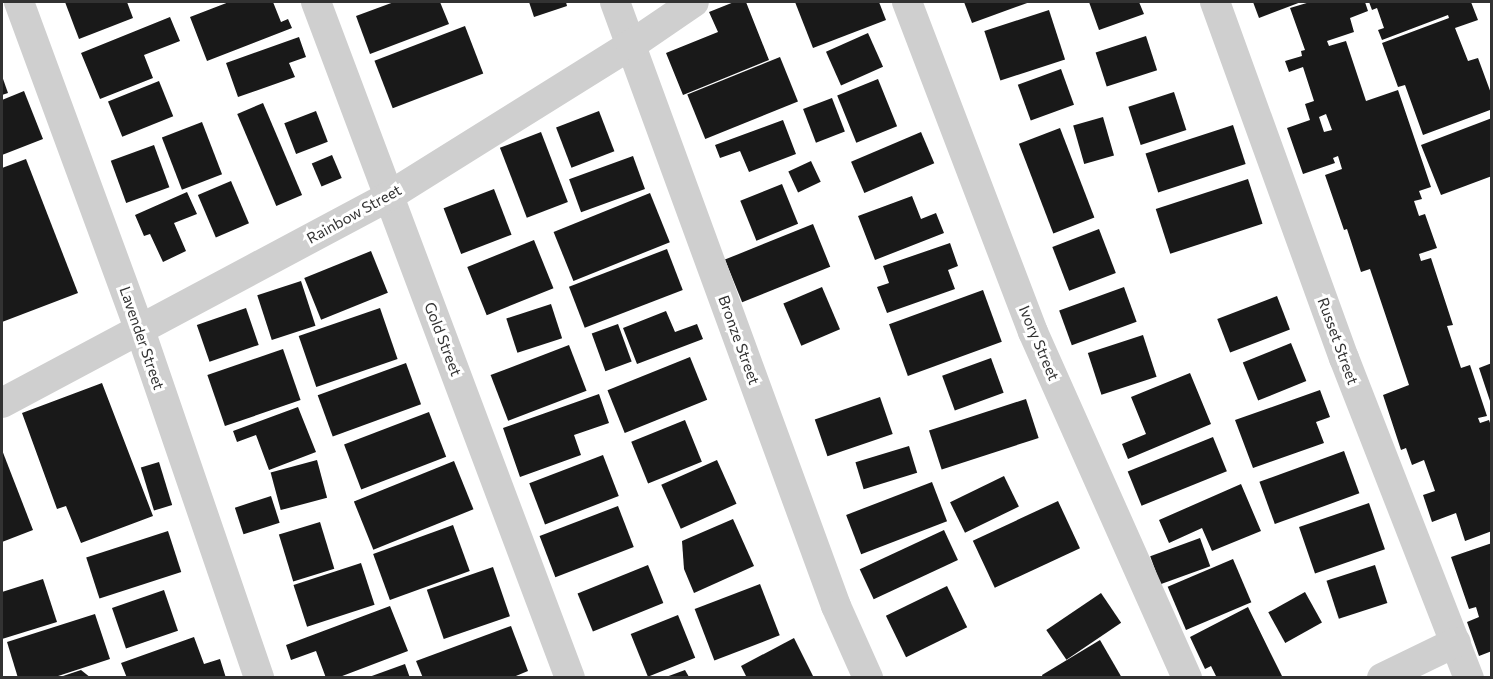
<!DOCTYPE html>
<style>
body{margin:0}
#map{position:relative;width:1493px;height:679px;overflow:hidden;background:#fff;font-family:Commissioner,sans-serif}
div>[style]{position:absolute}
.building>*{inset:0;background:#191919;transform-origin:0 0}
.minor>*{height:30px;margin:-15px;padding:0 15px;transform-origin:15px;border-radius:15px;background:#cfcfcf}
span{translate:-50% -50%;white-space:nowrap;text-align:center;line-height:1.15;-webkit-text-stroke:6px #fff;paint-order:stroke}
.street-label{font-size:15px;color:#323232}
.frame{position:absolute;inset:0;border:3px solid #323232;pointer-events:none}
</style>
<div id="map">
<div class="building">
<div style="clip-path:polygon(65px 2px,127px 2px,133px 18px,79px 39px)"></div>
<div style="clip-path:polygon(229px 2px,273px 2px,281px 22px,288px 19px,292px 28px,207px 61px,190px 17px)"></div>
<div style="clip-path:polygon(394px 2px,440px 2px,449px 24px,370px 54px,356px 16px)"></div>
<div style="clip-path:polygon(529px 2px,566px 2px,567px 6px,534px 17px)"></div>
<div style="clip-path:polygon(734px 2px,746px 2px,769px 60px,683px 95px,666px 53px,718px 32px,709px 12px)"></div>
<div style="clip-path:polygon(795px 2px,879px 2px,886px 20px,813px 48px)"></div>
<div style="clip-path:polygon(964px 2px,1030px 2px,972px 23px)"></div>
<div style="clip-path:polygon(1089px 2px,1139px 2px,1144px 14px,1099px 30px)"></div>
<div style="clip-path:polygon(1253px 2px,1301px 2px,1259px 18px)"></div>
<div style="clip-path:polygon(evenodd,1310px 2px,1365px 2px,1368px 11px,1350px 18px,1354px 32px,1327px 41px,1329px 46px,1346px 41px,1366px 101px,1398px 90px,1431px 187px,1419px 191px,1422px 199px,1414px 201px,1419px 216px,1425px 214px,1437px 248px,1419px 254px,1421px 261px,1431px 258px,1453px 325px,1447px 326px,1461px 368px,1470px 365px,1487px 416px,1478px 418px,1480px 423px,1489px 420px,1492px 429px,1492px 531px,1465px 541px,1456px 513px,1432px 522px,1423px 495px,1435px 491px,1424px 460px,1412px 465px,1406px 448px,1401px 450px,1383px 395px,1409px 385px,1370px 269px,1361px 272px,1347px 229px,1344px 230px,1325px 175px,1342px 169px,1338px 156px,1333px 158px,1335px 163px,1303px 174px,1287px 128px,1310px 120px,1305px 104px,1314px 101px,1303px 67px,1289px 72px,1285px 61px,1302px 56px,1301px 51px,1305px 50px,1290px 8px,1310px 2px,1326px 114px,1332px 130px,1324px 132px,1319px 117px,1326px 114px)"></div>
<div style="clip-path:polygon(1369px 2px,1471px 2px,1478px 20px,1455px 28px,1468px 61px,1478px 58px,1492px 96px,1492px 114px,1490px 110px,1423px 135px,1405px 85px,1398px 87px,1382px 43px,1449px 18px,1448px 15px,1382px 40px,1378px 30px,1384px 28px,1377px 8px,1372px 10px)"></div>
<div style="left:1049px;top:10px;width:52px;height:68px;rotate:72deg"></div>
<div style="clip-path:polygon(170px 17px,180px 41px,144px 55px,153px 78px,100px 99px,81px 53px)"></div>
<div style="left:465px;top:26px;width:51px;height:97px;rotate:69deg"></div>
<div style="left:868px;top:33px;width:37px;height:46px;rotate:66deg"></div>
<div style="left:1146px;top:36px;width:36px;height:53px;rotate:72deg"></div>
<div style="clip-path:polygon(299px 37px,306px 57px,289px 63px,295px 77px,238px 97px,226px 63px)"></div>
<div style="left:780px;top:57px;width:48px;height:100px;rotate:68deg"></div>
<div style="left:1061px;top:69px;width:38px;height:46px;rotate:70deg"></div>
<div style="clip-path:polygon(2px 76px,8px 93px,2px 95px)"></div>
<div style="left:878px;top:79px;width:51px;height:44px;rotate:68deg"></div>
<div style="left:159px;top:81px;width:38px;height:55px;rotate:68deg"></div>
<div style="clip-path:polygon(24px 91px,43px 139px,2px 155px,2px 100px)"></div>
<div style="left:1174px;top:92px;width:40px;height:48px;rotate:72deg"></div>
<div style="left:832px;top:98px;width:36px;height:31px;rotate:69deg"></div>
<div style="left:263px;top:103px;width:100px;height:28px;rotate:67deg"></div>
<div style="left:316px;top:111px;width:33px;height:34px;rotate:69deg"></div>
<div style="left:599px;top:111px;width:43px;height:46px;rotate:69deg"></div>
<div style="left:1103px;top:117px;width:40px;height:31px;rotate:74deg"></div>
<div style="clip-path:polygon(1492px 118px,1492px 176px,1441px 195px,1421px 145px)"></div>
<div style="clip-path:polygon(783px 120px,796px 154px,749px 172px,740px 151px,720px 158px,715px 145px)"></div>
<div style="left:202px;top:122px;width:56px;height:43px;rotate:69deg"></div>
<div style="left:1233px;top:125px;width:41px;height:92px;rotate:72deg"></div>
<div style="left:1060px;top:128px;width:96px;height:44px;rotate:69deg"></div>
<div style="left:541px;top:132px;width:75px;height:44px;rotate:69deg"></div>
<div style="left:921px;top:132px;width:34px;height:76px;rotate:67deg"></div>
<div style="left:154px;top:145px;width:45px;height:46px;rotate:70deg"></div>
<div style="left:332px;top:155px;width:25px;height:22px;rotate:67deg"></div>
<div style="left:633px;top:156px;width:35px;height:68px;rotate:70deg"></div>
<div style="clip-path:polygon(26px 159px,78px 293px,2px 322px,2px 168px)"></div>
<div style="left:811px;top:161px;width:23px;height:25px;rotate:65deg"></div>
<div style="left:1248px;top:179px;width:47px;height:97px;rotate:72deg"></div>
<div style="left:231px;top:181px;width:46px;height:36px;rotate:67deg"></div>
<div style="left:782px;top:184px;width:43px;height:45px;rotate:68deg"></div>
<div style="left:494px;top:189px;width:49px;height:54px;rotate:69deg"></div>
<div style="clip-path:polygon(187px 192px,197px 214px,174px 223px,186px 251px,163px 262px,150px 234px,144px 236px,135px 215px)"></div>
<div style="left:650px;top:193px;width:53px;height:104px;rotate:68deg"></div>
<div style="clip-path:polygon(912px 196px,921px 219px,936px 213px,944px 233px,875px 260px,858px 216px)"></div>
<div style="left:813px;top:224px;width:46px;height:95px;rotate:68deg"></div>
<div style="left:1099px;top:229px;width:47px;height:50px;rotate:69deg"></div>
<div style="left:534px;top:240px;width:52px;height:72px;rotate:68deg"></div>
<div style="clip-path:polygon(950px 243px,958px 266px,948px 270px,955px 289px,887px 313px,877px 287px,889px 283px,883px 266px)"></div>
<div style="left:667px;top:249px;width:44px;height:105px;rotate:69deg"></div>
<div style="left:371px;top:251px;width:45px;height:72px;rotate:68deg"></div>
<div style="left:301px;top:281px;width:47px;height:46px;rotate:72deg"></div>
<div style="left:822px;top:287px;width:46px;height:42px;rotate:67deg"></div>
<div style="left:1124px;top:287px;width:37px;height:69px;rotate:70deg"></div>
<div style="left:983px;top:290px;width:55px;height:100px;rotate:70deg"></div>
<div style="left:1277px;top:296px;width:36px;height:64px;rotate:69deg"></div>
<div style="left:551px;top:304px;width:36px;height:47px;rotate:72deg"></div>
<div style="left:246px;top:308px;width:39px;height:52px;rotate:71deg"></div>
<div style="left:380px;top:308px;width:54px;height:86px;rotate:71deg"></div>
<div style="clip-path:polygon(666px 311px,675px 332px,697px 324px,703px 339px,637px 364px,623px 328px)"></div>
<div style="left:618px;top:324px;width:40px;height:28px;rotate:70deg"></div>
<div style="left:1143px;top:335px;width:44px;height:58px;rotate:72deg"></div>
<div style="left:1291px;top:343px;width:41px;height:52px;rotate:68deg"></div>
<div style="left:569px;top:345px;width:49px;height:84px;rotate:69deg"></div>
<div style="left:283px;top:349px;width:54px;height:80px;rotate:71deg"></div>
<div style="left:690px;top:357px;width:46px;height:89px;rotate:68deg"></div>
<div style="left:991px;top:358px;width:37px;height:52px;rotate:70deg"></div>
<div style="left:406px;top:363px;width:44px;height:94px;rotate:70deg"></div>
<div style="clip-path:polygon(1492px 363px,1492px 404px,1491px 404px,1479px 368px)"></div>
<div style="clip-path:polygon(1190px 373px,1211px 424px,1128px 459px,1122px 444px,1146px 434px,1131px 397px)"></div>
<div style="clip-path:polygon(102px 383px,153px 516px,81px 543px,66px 506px,57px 509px,22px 413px)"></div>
<div style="clip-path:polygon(1320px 390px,1330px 417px,1316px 422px,1324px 443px,1253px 468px,1235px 420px)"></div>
<div style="clip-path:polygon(599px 394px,609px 423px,574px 435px,581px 455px,520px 477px,503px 428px)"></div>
<div style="left:880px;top:397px;width:39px;height:69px;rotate:71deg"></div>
<div style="left:1026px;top:399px;width:41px;height:102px;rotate:72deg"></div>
<div style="clip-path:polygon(298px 407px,316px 452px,269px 470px,256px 435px,237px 442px,233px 431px)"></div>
<div style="left:429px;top:412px;width:48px;height:91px;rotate:69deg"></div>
<div style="left:685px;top:420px;width:45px;height:58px;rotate:68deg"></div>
<div style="left:1213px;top:437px;width:37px;height:92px;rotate:68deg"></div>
<div style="left:909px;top:446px;width:28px;height:56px;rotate:73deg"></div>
<div style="clip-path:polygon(2px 450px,33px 530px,2px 542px)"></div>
<div style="left:1344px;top:451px;width:45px;height:90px;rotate:70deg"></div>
<div style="left:603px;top:455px;width:44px;height:79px;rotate:69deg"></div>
<div style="left:317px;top:460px;width:39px;height:48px;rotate:75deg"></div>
<div style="left:717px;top:460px;width:48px;height:61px;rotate:66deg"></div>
<div style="left:454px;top:461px;width:52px;height:108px;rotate:68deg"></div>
<div style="left:159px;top:462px;width:45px;height:19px;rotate:73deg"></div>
<div style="left:1004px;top:476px;width:34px;height:60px;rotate:64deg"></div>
<div style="left:932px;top:482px;width:42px;height:92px;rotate:69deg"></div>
<div style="clip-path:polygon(1241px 484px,1261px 531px,1212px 551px,1202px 528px,1169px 543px,1159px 520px)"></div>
<div style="left:271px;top:496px;width:28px;height:38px;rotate:72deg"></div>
<div style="left:1058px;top:501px;width:52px;height:94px;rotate:65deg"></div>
<div style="left:1369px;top:503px;width:49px;height:74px;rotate:71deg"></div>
<div style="left:618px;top:506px;width:44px;height:84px;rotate:69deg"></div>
<div style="clip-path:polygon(733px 519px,754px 566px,694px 593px,684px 569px,682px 541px)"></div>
<div style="left:320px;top:522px;width:49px;height:43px;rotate:73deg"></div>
<div style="left:453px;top:525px;width:49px;height:85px;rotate:70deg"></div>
<div style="left:944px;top:530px;width:33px;height:93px;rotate:65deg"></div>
<div style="left:168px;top:531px;width:43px;height:86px;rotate:72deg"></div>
<div style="left:1200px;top:538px;width:30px;height:53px;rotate:70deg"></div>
<div style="clip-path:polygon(1492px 543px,1492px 651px,1479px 656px,1467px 622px,1479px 617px,1476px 607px,1469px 609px,1451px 557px)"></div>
<div style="left:1233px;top:559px;width:47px;height:71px;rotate:67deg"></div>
<div style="left:361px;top:563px;width:44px;height:71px;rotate:72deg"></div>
<div style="left:648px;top:565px;width:41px;height:76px;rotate:68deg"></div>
<div style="left:1375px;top:565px;width:40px;height:51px;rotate:72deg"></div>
<div style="left:493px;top:567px;width:52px;height:70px;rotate:71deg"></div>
<div style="clip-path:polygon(43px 579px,57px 622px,2px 639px,2px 592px)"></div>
<div style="left:760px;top:584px;width:55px;height:70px;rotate:69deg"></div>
<div style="left:947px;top:586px;width:46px;height:68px;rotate:64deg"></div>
<div style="left:164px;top:590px;width:43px;height:55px;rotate:71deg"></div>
<div style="left:1305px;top:592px;width:35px;height:42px;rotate:61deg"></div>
<div style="left:1101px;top:593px;width:36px;height:66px;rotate:56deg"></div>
<div style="clip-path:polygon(390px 606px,408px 651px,337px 678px,326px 678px,316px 651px,291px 660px,286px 645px)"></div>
<div style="clip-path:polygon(1248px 607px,1269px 650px,1283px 678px,1217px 678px,1211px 666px,1205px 669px,1190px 637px)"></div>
<div style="clip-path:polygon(95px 614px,110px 659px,52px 678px,18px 678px,7px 642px)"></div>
<div style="left:678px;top:615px;width:46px;height:51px;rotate:68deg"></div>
<div style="clip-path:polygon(511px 626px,528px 671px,511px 678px,423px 678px,416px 661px)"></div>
<div style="clip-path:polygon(194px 637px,204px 664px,220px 659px,226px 678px,127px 678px,121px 663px)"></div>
<div style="clip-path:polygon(794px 638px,814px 678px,747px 678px,741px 666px)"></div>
<div style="clip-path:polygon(1100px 640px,1122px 678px,1043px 678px,1042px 675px)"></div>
<div style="clip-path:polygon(405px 664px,410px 678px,369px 678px,369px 677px)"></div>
<div style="clip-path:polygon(81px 670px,91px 678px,60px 678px,60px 677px)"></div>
<div style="clip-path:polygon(685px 670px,689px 677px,666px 677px)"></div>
</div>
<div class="minor">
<div style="left:19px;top:2px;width:350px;rotate:69.8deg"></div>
<div style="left:140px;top:330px;width:368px;rotate:71.1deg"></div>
<div style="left:316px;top:2px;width:722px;rotate:69.41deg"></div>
<div style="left:615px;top:2px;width:643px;rotate:69.9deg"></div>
<div style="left:836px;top:606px;width:79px;rotate:66deg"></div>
<div style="left:907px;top:2px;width:353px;rotate:69.1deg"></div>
<div style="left:1033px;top:332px;width:379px;rotate:66deg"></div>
<div style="left:1215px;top:2px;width:379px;rotate:70.1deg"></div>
<div style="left:1344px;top:358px;width:344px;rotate:68.7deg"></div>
<div style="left:2px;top:403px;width:439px;rotate:-28.1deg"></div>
<div style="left:389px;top:196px;width:285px;rotate:-32deg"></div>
<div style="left:631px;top:45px;width:76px;rotate:-34.3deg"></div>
<div style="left:1382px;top:678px;width:82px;rotate:-25.9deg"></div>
</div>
<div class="street-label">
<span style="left:354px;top:214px;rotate:-29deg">Rainbow Street</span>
<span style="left:142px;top:338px;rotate:71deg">Lavender Street</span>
<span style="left:443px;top:339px;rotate:69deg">Gold Street</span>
<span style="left:739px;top:340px;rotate:70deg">Bronze Street</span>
<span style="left:1338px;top:341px;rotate:70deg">Russet Street</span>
<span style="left:1039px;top:343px;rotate:67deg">Ivory Street</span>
</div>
<div class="frame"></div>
</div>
